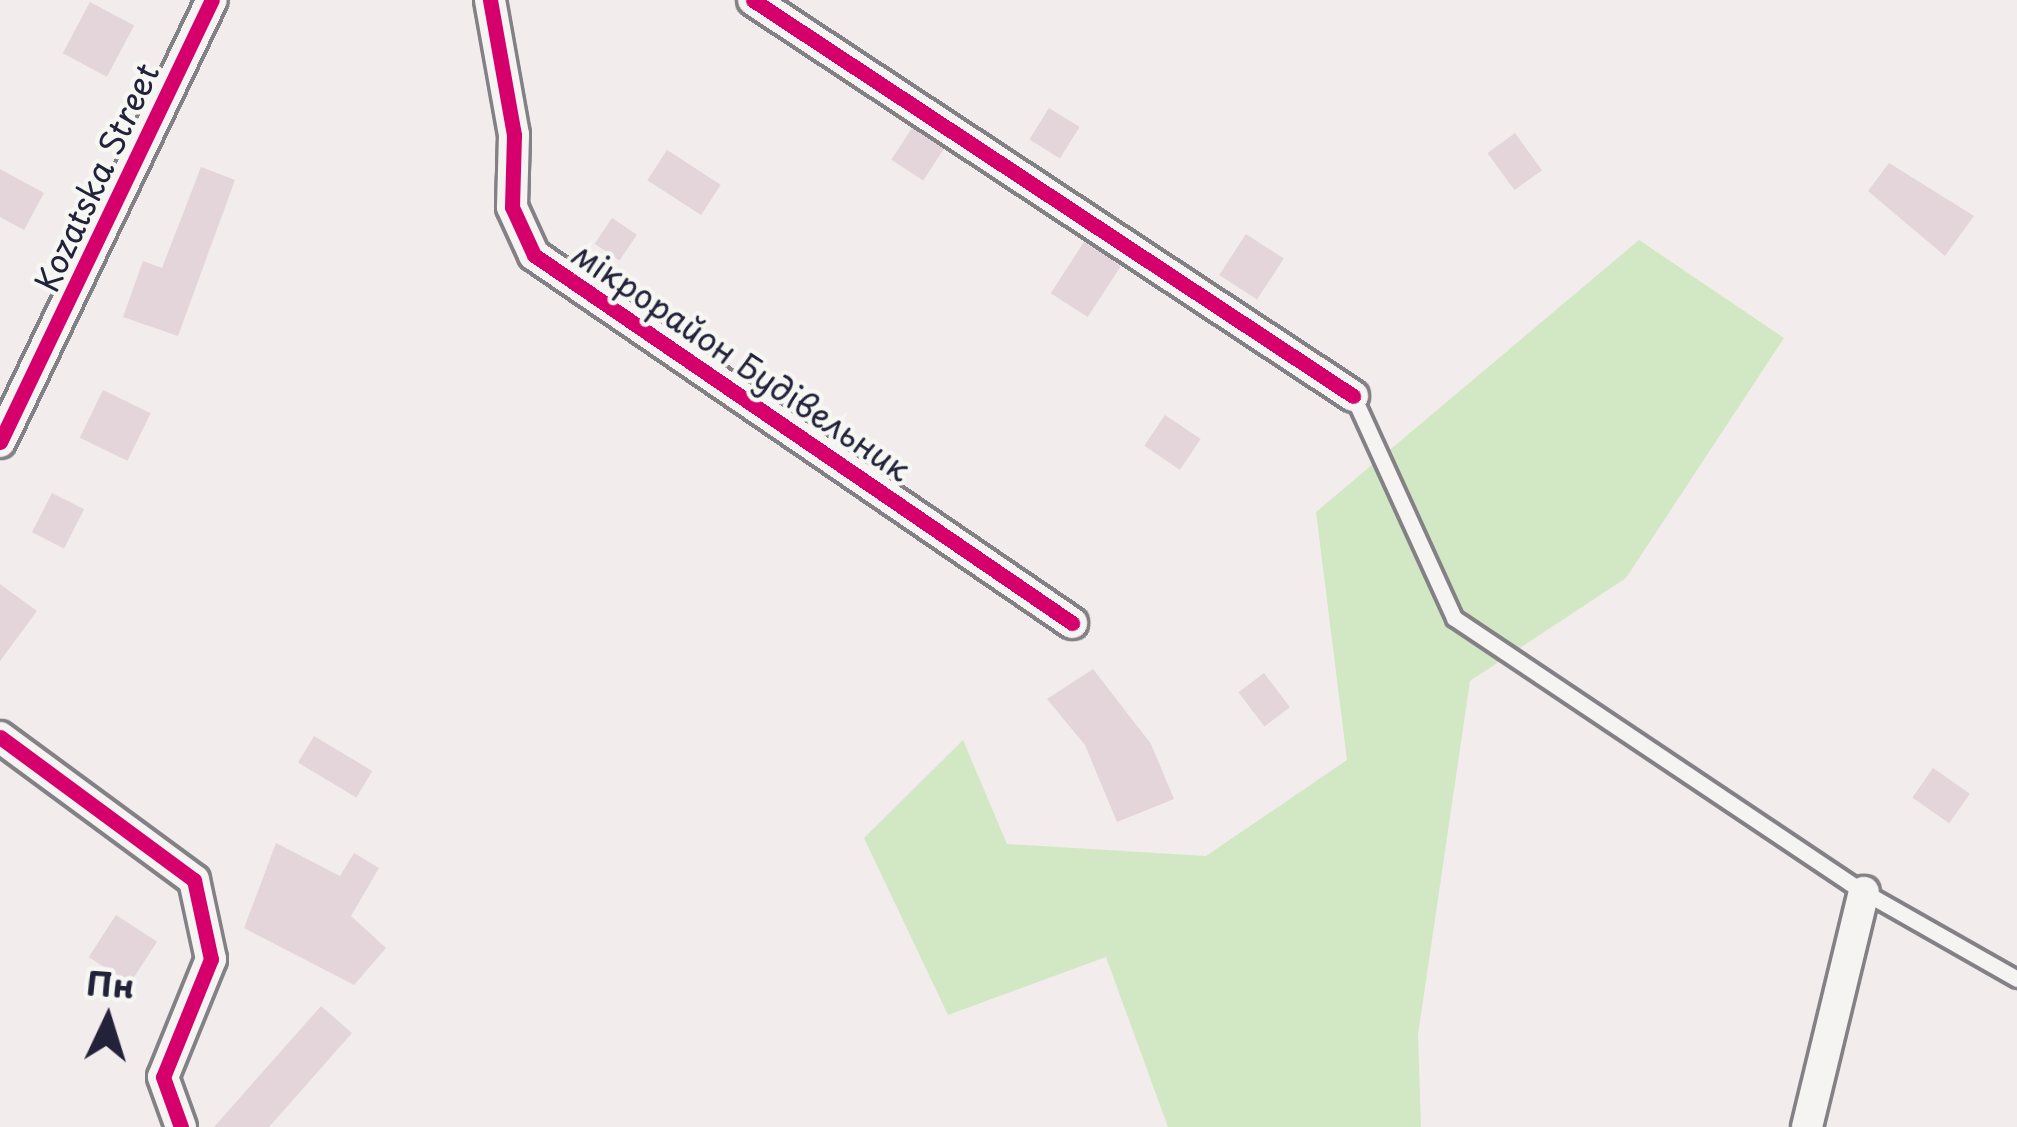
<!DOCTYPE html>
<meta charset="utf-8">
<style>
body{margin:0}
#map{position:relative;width:2017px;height:1127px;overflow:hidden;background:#f2ecec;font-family:"Playpen Sans",sans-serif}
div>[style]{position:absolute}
.green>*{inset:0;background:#d2e8c4}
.building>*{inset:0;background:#e3d5da;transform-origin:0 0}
.roads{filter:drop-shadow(3px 0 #848186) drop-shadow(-3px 0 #848186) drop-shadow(0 3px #848186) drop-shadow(0 -3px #848186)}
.lane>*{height:15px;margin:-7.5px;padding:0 7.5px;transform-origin:7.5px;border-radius:7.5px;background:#f5f4f2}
.street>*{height:30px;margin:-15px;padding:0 15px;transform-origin:15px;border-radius:15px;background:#f5f4f2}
.cycleway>*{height:15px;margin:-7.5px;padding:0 7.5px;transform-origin:7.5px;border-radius:7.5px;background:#d6006c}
span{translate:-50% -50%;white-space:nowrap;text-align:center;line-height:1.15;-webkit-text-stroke:9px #f6f6f2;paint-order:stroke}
.street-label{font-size:33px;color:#22223b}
.north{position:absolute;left:48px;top:959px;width:120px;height:120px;-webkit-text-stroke:9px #f6f6f2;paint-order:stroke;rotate:4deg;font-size:33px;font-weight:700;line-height:48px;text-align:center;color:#22223b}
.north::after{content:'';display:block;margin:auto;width:42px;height:54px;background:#22223b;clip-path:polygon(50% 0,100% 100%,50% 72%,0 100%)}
</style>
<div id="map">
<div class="green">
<div style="clip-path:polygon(1639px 240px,1784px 338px,1626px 578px,1470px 681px,1418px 1035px,1421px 1127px,1168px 1127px,1106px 957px,948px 1015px,864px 838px,963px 740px,1007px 844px,1206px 856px,1347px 760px,1316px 512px)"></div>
</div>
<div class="building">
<div style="left:90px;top:2px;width:50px;height:58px;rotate:28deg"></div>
<div style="left:1049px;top:108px;width:36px;height:37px;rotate:32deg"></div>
<div style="left:912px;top:128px;width:38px;height:38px;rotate:33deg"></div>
<div style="left:1515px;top:133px;width:46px;height:34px;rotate:54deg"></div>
<div style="left:667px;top:150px;width:64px;height:36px;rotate:33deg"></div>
<div style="clip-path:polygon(1889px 163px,1974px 216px,1945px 256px,1868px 191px)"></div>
<div style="clip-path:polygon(201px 167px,235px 180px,178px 336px,123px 317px,143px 261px,162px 268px)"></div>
<div style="clip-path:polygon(0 169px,44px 193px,24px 230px,0 217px)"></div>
<div style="left:612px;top:218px;width:30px;height:31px;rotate:34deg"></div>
<div style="left:1246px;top:234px;width:45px;height:49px;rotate:33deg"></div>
<div style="left:1084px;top:242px;width:44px;height:61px;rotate:33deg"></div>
<div style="left:103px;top:390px;width:53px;height:53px;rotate:26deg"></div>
<div style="left:1165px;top:415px;width:43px;height:37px;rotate:34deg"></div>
<div style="left:52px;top:493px;width:36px;height:44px;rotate:27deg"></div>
<div style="clip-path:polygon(0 584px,37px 611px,0 661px)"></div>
<div style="clip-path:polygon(1093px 669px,1151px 744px,1174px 799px,1117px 822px,1085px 745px,1047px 699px)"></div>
<div style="left:1264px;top:673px;width:43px;height:32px;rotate:53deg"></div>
<div style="left:314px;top:736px;width:68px;height:31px;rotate:31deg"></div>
<div style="left:1933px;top:768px;width:45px;height:36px;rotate:35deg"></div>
<div style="clip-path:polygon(276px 843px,340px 876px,354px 853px,379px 868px,351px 916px,386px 948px,354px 985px,244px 928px)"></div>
<div style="left:116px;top:915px;width:49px;height:50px;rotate:33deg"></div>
<div style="clip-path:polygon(321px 1006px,352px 1033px,269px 1127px,214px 1127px)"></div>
</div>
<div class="roads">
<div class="lane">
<div style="left:1353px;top:396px;width:244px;rotate:65.5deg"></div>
<div style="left:1454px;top:618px;width:493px;rotate:33.8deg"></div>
<div style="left:1864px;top:892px;width:176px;rotate:29.6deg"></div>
</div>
<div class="street">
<div style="left:490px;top:0;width:137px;rotate:79.9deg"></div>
<div style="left:514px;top:135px;width:72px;rotate:91.6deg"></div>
<div style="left:512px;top:207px;width:53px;rotate:65.4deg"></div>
<div style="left:534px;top:255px;width:652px;rotate:34.37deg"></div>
<div style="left:753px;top:0;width:719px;rotate:33.42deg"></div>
<div style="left:0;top:442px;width:490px;rotate:-64.4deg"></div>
<div style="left:0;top:737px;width:241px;rotate:36.4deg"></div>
<div style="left:194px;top:880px;width:81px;rotate:77.9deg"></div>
<div style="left:211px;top:959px;width:127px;rotate:112.1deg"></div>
<div style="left:163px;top:1077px;width:53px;rotate:70.2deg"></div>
<div style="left:1807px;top:1127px;width:242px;rotate:-76.4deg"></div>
</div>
</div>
<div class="cycleway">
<div style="left:490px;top:0;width:137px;rotate:79.9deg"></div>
<div style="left:514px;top:135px;width:72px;rotate:91.6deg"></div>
<div style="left:512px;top:207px;width:53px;rotate:65.4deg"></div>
<div style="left:534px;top:255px;width:652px;rotate:34.37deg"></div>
<div style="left:753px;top:0;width:719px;rotate:33.42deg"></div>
<div style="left:0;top:442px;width:490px;rotate:-64.4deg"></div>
<div style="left:0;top:737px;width:241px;rotate:36.4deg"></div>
<div style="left:194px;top:880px;width:81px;rotate:77.9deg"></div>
<div style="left:211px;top:959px;width:127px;rotate:112.1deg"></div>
<div style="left:163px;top:1077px;width:53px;rotate:70.2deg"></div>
</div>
<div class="street-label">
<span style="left:96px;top:177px;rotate:-65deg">Kozatska Street</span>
<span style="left:742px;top:361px;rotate:34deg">мікрорайон Будівельник</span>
</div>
<div class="north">Пн</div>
</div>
